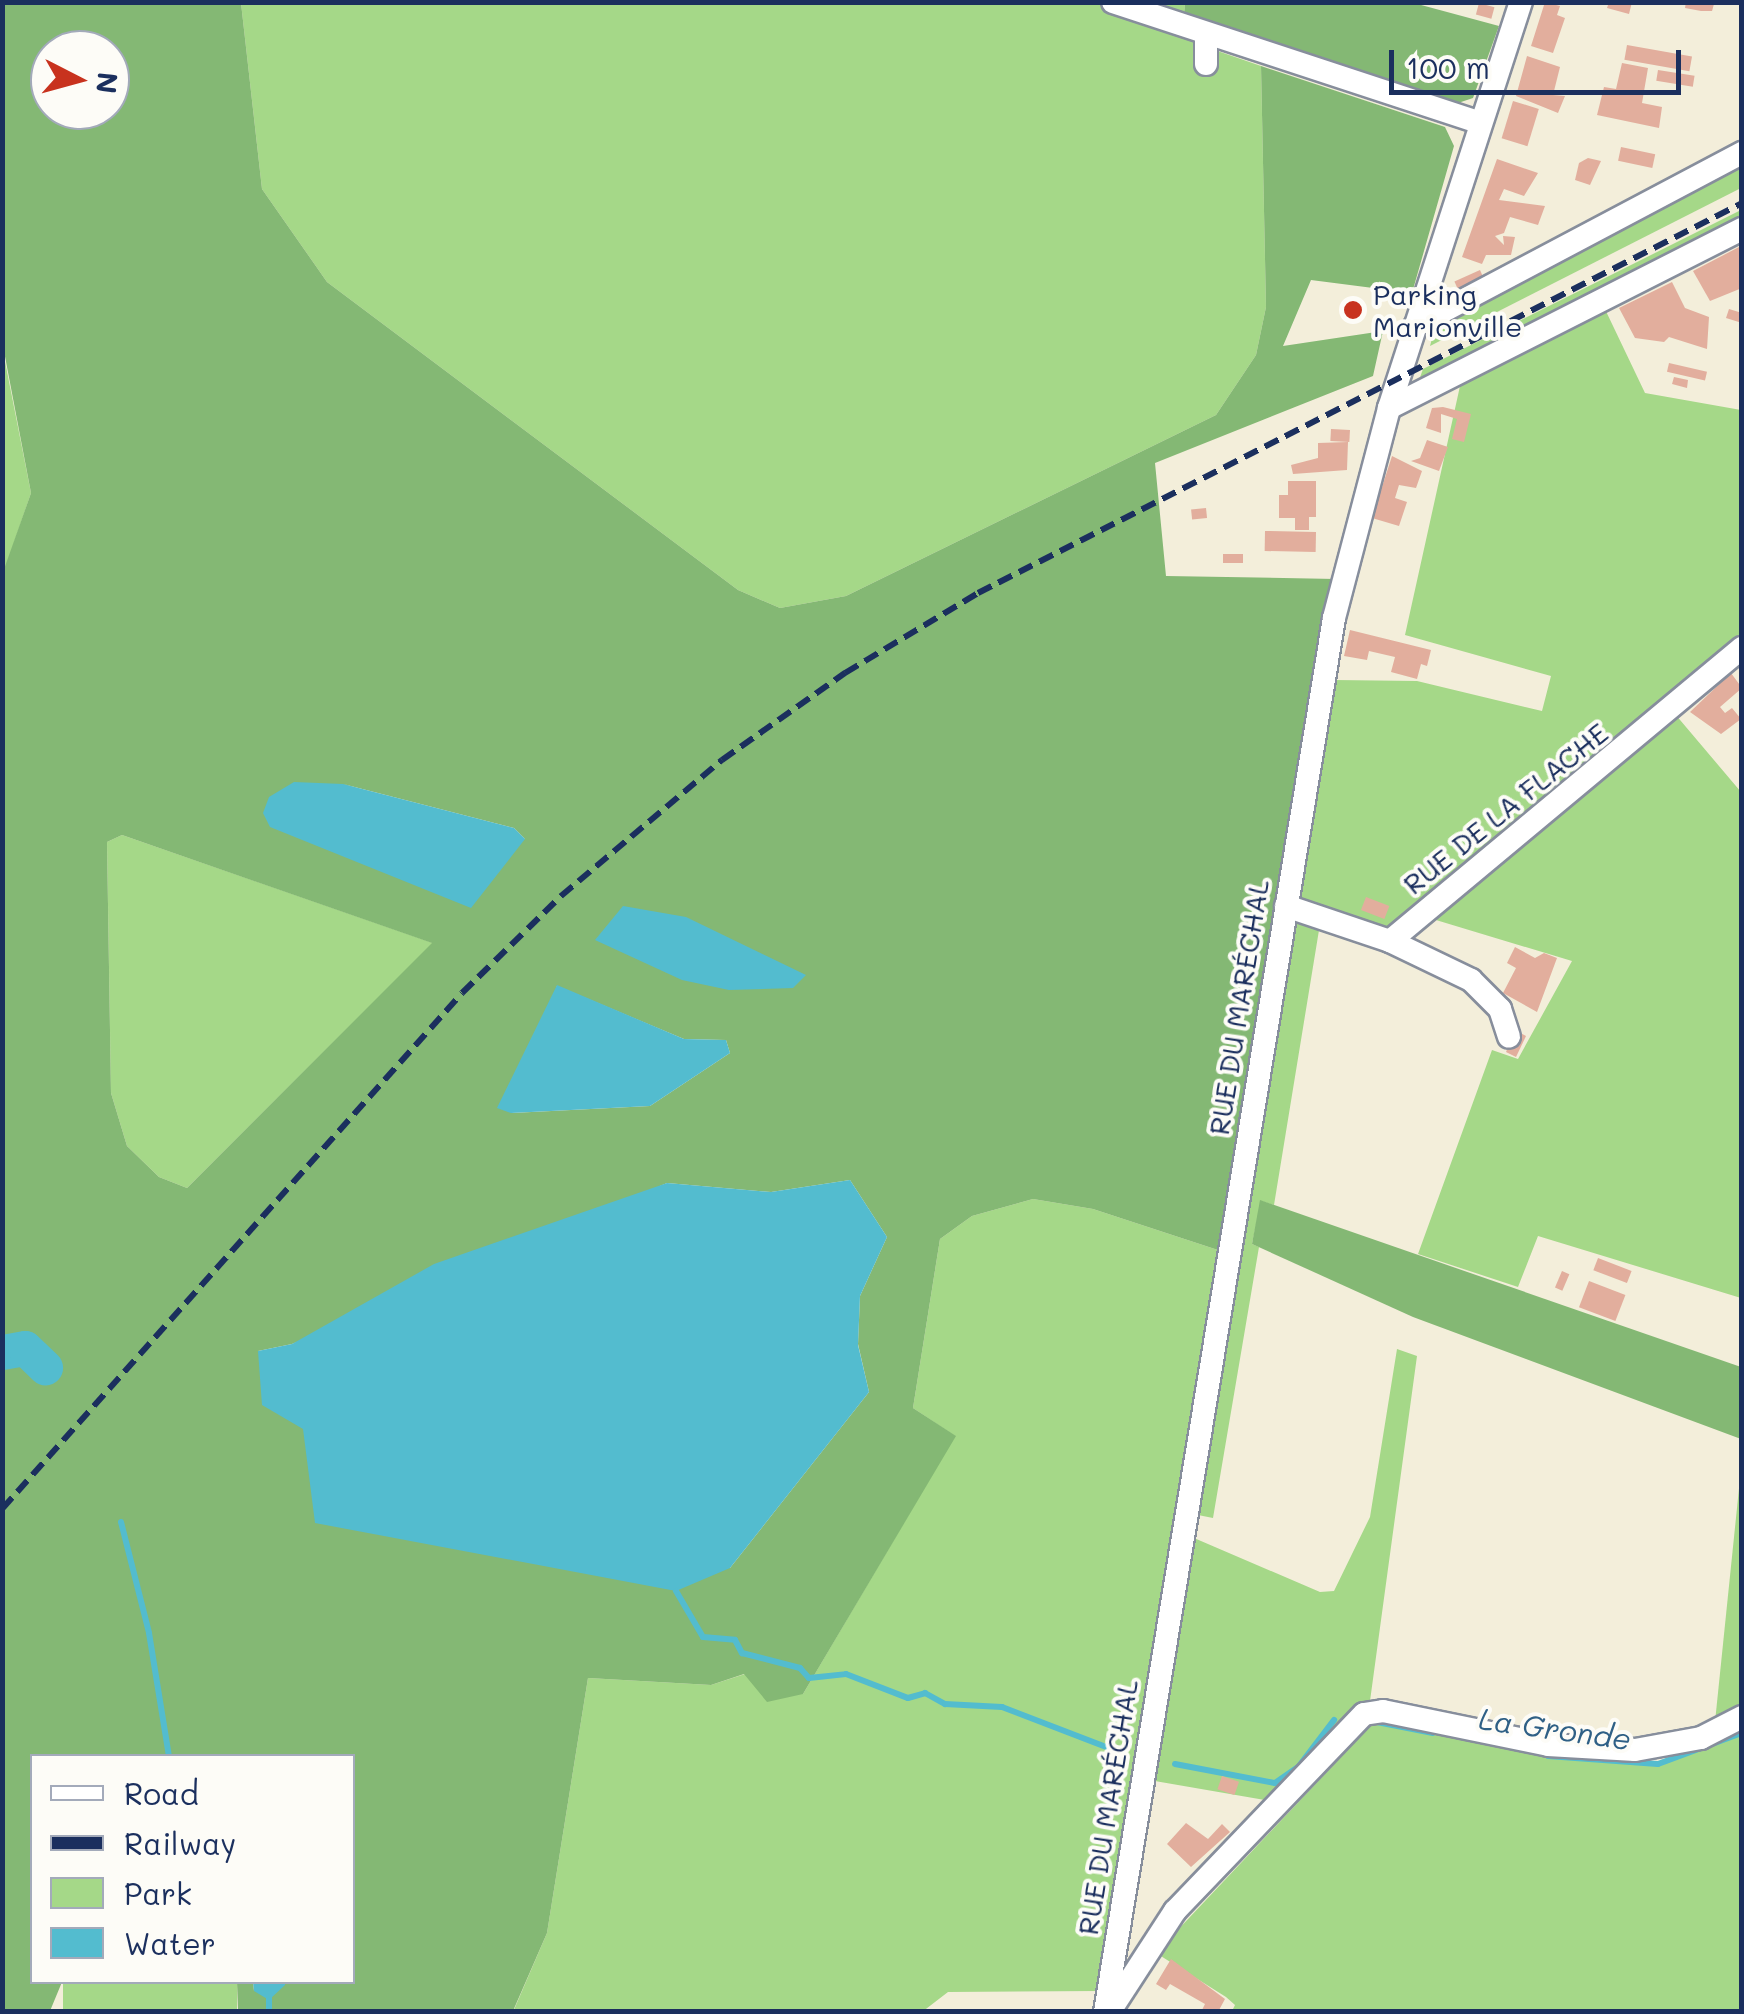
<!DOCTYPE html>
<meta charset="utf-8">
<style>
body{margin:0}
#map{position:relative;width:1744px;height:2014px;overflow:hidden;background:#f3eeda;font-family:Mali,sans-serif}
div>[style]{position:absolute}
.green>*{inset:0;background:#a5d888;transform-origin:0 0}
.forest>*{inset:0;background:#84b874}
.water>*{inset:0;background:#53bccf}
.stream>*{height:6px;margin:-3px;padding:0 3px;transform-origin:3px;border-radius:3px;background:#53bccf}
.river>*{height:35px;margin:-17.5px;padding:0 17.5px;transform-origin:17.5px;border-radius:17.5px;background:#53bccf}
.building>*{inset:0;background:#e2ae9d;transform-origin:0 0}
.roads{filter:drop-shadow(2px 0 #878e9c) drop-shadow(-2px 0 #878e9c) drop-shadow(0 2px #878e9c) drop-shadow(0 -2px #878e9c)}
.minor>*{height:22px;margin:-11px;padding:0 11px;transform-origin:11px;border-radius:11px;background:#fff}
.rail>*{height:6px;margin-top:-3px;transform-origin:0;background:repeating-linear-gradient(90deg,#1b2f5e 0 15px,transparent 0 23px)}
.dots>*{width:28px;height:28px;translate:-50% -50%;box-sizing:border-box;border:5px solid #fdfcf7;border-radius:50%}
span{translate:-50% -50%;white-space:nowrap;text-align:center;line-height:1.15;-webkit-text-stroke:8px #fdfcf7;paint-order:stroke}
.poi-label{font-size:28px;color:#1b2f5e}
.left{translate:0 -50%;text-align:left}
.street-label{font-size:28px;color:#1b2f5e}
.water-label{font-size:30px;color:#2f6086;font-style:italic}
.frame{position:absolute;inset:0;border:5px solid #1b2f5e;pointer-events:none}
.legend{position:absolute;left:30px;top:1754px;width:325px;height:230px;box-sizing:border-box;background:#fdfcf7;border:2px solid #a3aaba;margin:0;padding:12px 18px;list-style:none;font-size:30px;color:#1b2f5e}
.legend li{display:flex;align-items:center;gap:20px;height:50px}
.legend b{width:50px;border:2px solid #a3aaba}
.north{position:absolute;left:30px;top:30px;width:100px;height:100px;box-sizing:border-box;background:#fdfcf7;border:2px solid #a3aaba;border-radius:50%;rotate:96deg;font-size:28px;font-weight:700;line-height:40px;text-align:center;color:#1b2f5e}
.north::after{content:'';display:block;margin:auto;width:35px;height:45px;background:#c8321e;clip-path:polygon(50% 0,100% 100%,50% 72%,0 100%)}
.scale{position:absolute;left:1389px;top:50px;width:292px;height:45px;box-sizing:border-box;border:5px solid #1b2f5e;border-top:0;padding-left:12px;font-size:30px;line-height:35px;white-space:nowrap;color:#1b2f5e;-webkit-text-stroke:8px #fdfcf7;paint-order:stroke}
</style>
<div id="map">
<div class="green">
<div style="clip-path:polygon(241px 3px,1185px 3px,1184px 16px,1206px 47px,1261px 66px,1266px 307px,1256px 355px,1216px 415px,846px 596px,780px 608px,738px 590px,327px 282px,262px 189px)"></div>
<div style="clip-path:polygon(1741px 165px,1741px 188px,1430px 346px,1436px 324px)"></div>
<div style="clip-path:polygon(1741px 210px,1741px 222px,1417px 386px,1423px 369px)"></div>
<div style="clip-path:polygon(1603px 305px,1645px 393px,1741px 410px,1741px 640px,1390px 935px,1296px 902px,1334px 680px,1417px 681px,1542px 711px,1551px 676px,1405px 635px,1462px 377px)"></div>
<div style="clip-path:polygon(2px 346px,31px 493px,3px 575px,2px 575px)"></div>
<div style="clip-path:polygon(1675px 714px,1741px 792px,1741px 1298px,1538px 1236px,1518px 1287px,1418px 1254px,1492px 1050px,1518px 1059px,1572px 961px,1426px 917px)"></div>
<div style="clip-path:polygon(122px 835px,433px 943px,187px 1188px,159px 1177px,127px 1146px,111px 1093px,107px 842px)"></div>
<div style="clip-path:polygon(1292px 923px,1320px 924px,1274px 1205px,1261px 1201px,1252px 1244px,1259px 1247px,1213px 1518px,1198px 1515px)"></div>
<div style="clip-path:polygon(1033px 1199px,1093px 1209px,1221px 1251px,1098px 1991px,948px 1992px,922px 2012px,513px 2012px,547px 1933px,588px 1678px,711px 1685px,745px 1674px,803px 1694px,955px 1436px,913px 1408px,940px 1239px,972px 1216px)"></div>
<div style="clip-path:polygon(1397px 1349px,1417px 1356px,1370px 1701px,1356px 1708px,1277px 1802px,1149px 1780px,1194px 1538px,1320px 1592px,1334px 1591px,1370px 1517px)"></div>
<div style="clip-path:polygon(1741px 1469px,1741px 1708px,1715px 1722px)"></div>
<div style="clip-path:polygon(1375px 1721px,1556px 1757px,1658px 1764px,1741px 1733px,1741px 2011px,1232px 2011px,1235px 2005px,1226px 1997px,1156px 1953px)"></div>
<div style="left:63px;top:1982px;width:174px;height:32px"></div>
</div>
<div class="forest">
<div style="clip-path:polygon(1410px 2px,1499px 26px,1473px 98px,1455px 104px,1184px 16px,1185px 3px)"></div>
<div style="clip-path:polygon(evenodd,3px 3px,241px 3px,262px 189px,327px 282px,738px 590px,780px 608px,846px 596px,1216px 415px,1256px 355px,1266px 307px,1261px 66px,1445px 127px,1454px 146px,1412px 293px,1311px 280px,1283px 346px,1383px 331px,1373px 376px,1155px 463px,1166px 576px,1336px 579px,1221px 1251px,1093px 1209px,1033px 1199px,972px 1216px,940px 1239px,913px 1408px,956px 1436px,803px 1694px,767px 1702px,744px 1674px,711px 1685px,588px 1678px,547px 1933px,513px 2011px,238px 2011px,237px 1982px,253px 1982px,254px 1991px,285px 1982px,352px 1982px,352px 1756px,32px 1756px,32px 1982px,62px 1982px,50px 2011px,3px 2012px,2px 575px,31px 493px,3px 346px,3px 3px,50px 50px,110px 50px,110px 110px,50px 110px,50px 50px,3px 3px,343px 784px,514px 828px,525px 839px,343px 784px,3px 3px,122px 835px,432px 943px,187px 1188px,159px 1177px,127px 1146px,111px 1093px,107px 842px,122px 835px,3px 3px,557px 986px,684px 1039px,726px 1040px,730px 1053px,650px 1106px,512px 1113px,557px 986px,3px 3px,850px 1180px,887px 1237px,860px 1296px,858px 1344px,869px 1392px,730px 1568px,258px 1351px,292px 1344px,667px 1183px,771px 1192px,850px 1180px)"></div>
<div style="clip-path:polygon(1260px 1200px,1741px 1367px,1741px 1439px,1413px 1317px,1252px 1244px)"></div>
</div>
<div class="water">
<div style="clip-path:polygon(294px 782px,343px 784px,514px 828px,525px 839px,471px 908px,270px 827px,263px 813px,269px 797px)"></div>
<div style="clip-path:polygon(623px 906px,686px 917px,806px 975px,793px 988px,729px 990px,682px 980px,595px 940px)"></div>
<div style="clip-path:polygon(557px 985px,684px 1039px,726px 1040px,730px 1053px,650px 1106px,511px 1113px,497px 1108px)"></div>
<div style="clip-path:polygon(850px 1180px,887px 1237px,860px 1296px,858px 1345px,869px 1392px,730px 1568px,676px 1591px,315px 1523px,303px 1429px,262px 1405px,258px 1351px,292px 1344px,434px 1264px,667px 1183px,771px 1192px)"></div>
<div style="clip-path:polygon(253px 1982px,285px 1982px,285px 1985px,269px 2000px,254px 1991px)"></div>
</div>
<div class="stream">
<div style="left:121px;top:1522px;width:114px;rotate:75.8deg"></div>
<div style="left:149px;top:1633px;width:125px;rotate:80.8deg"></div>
<div style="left:676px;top:1591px;width:53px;rotate:59.6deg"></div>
<div style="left:703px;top:1637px;width:32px;rotate:5deg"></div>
<div style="left:735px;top:1640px;width:15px;rotate:62deg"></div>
<div style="left:742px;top:1653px;width:60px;rotate:14.5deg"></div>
<div style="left:800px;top:1668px;width:13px;rotate:48deg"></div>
<div style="left:809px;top:1678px;width:37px;rotate:-6deg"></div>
<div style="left:846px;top:1674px;width:66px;rotate:21.2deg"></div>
<div style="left:908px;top:1698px;width:18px;rotate:-16deg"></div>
<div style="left:925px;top:1693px;width:23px;rotate:29deg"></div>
<div style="left:945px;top:1704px;width:57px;rotate:3deg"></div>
<div style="left:1002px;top:1707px;width:129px;rotate:21deg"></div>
<div style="left:1377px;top:1722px;width:57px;rotate:11.1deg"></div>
<div style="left:1548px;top:1756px;width:110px;rotate:4.2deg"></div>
<div style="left:1658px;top:1764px;width:90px;rotate:-20.3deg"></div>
<div style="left:1175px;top:1764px;width:102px;rotate:10.8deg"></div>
<div style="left:1275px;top:1783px;width:29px;rotate:-35deg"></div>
<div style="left:1299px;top:1766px;width:58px;rotate:-52.7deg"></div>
<div style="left:269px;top:1982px;width:30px;rotate:90deg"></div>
</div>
<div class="river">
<div style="left:2px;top:1352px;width:23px;rotate:-10deg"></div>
<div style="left:25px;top:1348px;width:28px;rotate:44deg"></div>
</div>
<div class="building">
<div style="clip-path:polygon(1545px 2px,1560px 6px,1557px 15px,1565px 18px,1553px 53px,1531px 46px)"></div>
<div style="clip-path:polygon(1609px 2px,1632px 2px,1629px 14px,1607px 8px)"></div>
<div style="clip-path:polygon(1686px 2px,1707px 2px,1714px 4px,1712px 11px,1701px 11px,1685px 8px)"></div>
<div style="left:1479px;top:3px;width:16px;height:12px;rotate:15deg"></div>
<div style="left:1627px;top:45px;width:66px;height:15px;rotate:10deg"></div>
<div style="clip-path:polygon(1527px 56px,1560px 67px,1553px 95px,1565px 96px,1558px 113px,1516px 96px)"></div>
<div style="clip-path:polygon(1622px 63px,1648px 68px,1642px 103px,1662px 107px,1659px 128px,1597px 115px,1604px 87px,1616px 89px)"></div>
<div style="left:1658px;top:70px;width:37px;height:11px;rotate:9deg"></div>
<div style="left:1513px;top:101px;width:27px;height:39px;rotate:17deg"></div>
<div style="left:1621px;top:147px;width:35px;height:14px;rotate:12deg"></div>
<div style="clip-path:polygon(1588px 158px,1601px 161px,1590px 185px,1575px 180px,1579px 163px)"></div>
<div style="clip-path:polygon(1497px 159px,1538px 173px,1524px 196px,1504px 189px,1499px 200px,1545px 206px,1538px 225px,1510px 217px,1504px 233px,1495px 236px,1504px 245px,1503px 236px,1515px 237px,1511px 255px,1486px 255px,1482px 264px,1462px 257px)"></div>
<div style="clip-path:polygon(1739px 247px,1742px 288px,1710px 301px,1693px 271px)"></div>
<div style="left:1480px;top:270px;width:10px;height:28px;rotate:66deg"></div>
<div style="clip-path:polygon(1672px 282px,1685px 308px,1709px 317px,1707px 349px,1669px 337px,1664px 342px,1635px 338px,1619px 308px)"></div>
<div style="clip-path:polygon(1729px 309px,1742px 313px,1742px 323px,1726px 318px)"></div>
<div style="left:1669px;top:363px;width:39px;height:9px;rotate:13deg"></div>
<div style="clip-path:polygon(1674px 377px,1688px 380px,1687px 388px,1672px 384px)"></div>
<div style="clip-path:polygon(1443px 407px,1471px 414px,1464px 442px,1452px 439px,1457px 419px,1441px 414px,1441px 433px,1426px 428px,1432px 408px)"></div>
<div style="left:1331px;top:429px;width:19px;height:12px;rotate:3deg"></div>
<div style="clip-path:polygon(1427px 440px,1448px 447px,1439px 471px,1411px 461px,1420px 458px)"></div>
<div style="clip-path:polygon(1348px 442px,1347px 470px,1293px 474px,1291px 465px,1318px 458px,1318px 443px)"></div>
<div style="clip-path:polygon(1392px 456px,1422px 471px,1416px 488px,1399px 485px,1395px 498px,1407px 502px,1399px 526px,1372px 518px)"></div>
<div style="clip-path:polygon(1288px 481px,1316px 481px,1316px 517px,1309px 517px,1309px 530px,1295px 530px,1295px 518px,1279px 518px,1279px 495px,1288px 495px)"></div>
<div style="left:1206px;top:508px;width:10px;height:15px;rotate:84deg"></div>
<div style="left:1265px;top:531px;width:51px;height:20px;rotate:1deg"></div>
<div style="left:1243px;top:554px;width:9px;height:20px;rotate:90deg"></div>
<div style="clip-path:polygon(1350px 630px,1431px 650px,1427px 666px,1421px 664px,1417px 679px,1391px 672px,1395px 657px,1369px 651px,1367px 660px,1344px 656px)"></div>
<div style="clip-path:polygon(1731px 673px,1742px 688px,1720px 707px,1725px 713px,1732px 708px,1741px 719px,1721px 734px,1690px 712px)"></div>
<div style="left:1366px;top:897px;width:25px;height:14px;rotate:21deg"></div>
<div style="clip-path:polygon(1515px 947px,1535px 958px,1544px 953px,1557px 958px,1537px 1012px,1503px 993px,1516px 968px,1507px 963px)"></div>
<div style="clip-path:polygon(1515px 1030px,1526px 1036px,1516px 1057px,1506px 1052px)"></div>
<div style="left:1598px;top:1258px;width:36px;height:13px;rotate:21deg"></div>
<div style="left:1562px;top:1271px;width:8px;height:18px;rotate:23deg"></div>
<div style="left:1589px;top:1281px;width:39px;height:28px;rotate:21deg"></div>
<div style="left:1222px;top:1776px;width:18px;height:14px;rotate:19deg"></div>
<div style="clip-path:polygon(1186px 1823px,1208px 1839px,1222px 1824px,1230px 1832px,1191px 1867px,1167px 1844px)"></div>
<div style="clip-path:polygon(1171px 1959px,1225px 1999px,1218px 2012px,1201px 2012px,1205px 2004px,1170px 1984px,1166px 1990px,1156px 1984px)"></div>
</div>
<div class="roads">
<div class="minor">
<div style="left:1113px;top:2px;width:387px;rotate:18.2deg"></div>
<div style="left:1206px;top:34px;width:30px;rotate:90deg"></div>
<div style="left:1415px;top:326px;width:370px;rotate:-27.9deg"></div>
<div style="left:1389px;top:408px;width:396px;rotate:-26.9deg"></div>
<div style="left:1286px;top:906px;width:110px;rotate:18.6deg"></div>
<div style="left:1390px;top:941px;width:458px;rotate:-39.8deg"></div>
<div style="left:1390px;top:941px;width:90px;rotate:25.7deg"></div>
<div style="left:1471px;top:980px;width:41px;rotate:45deg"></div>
<div style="left:1500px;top:1009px;width:29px;rotate:72deg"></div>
<div style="left:1110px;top:2011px;width:119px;rotate:-57deg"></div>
<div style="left:1175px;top:1911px;width:273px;rotate:-46.2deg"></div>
<div style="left:1364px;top:1714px;width:19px;rotate:-9deg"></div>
<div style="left:1383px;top:1711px;width:168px;rotate:11.6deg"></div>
<div style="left:1548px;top:1745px;width:87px;rotate:3.3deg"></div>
<div style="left:1635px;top:1750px;width:67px;rotate:-10.3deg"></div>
<div style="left:1701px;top:1738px;width:46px;rotate:-27.1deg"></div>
<div style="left:1105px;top:2012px;width:1413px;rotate:-80.67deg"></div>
<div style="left:1334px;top:618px;width:217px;rotate:-75.3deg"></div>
<div style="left:1389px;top:408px;width:427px;rotate:-72deg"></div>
</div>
</div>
<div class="rail">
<div style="left:2px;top:1509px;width:691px;rotate:-48.28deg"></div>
<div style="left:462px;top:993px;width:139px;rotate:-44.4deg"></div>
<div style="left:561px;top:896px;width:211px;rotate:-40.2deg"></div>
<div style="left:722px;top:760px;width:151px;rotate:-35.3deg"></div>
<div style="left:845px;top:673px;width:155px;rotate:-31deg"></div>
<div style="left:978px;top:593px;width:858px;rotate:-27.04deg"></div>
</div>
<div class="dots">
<div style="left:1353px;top:310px;background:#c8321e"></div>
</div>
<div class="poi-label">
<span class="left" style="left:1373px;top:310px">Parking<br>Marionville</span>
</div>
<div class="street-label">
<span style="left:1505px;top:808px;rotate:-39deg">RUE DE LA FLACHE</span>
<span style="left:1238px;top:1007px;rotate:-81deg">RUE DU MARÉCHAL</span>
<span style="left:1107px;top:1807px;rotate:-81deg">RUE DU MARÉCHAL</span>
</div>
<div class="water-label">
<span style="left:1555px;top:1728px;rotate:8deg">La Gronde</span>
</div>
<div class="frame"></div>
<ul class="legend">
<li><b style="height:12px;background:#fff"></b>Road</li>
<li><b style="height:12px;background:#1b2f5e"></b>Railway</li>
<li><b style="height:28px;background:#a5d888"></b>Park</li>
<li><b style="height:28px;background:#53bccf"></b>Water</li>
</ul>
<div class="north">N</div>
<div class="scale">100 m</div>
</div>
